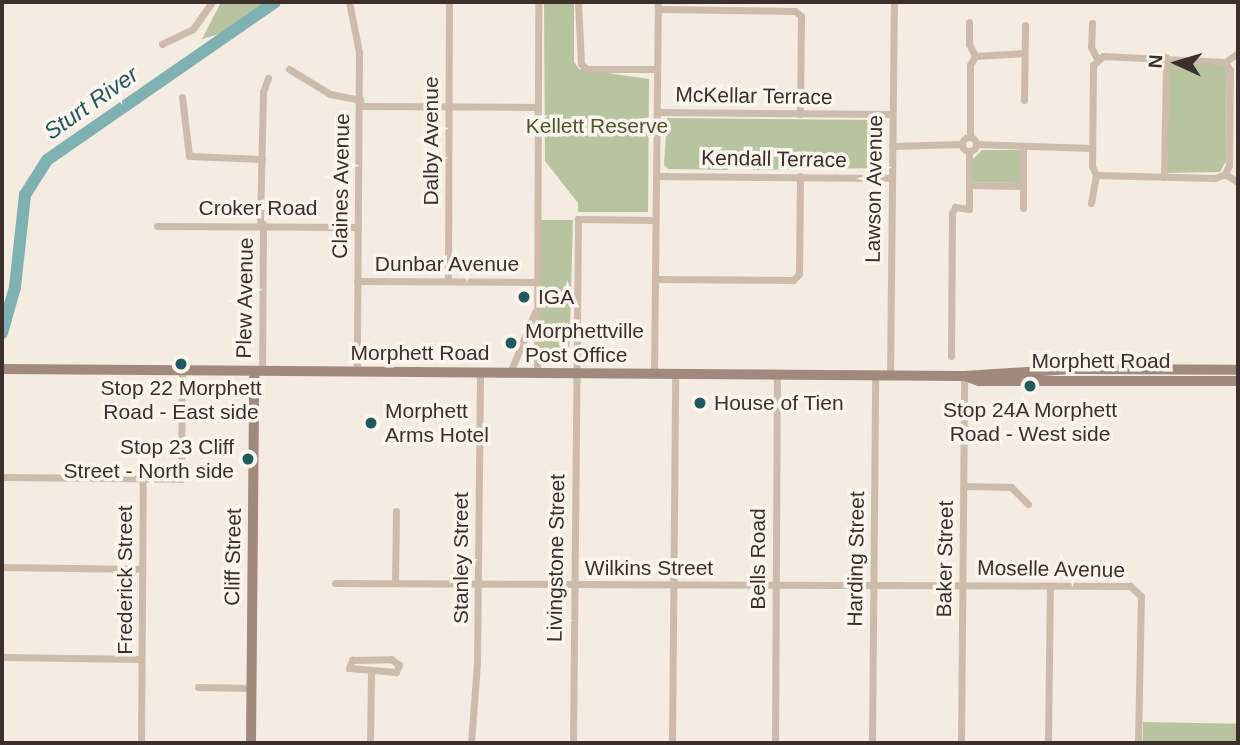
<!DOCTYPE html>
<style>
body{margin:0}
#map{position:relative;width:1240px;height:745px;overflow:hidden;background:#f4ebe1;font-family:Arial,sans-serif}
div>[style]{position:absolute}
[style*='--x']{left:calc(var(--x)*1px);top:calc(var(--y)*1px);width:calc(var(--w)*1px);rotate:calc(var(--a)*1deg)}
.green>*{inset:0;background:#b8c4a0;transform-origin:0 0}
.river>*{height:12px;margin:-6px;padding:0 6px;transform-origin:6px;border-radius:6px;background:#7fb0b2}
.street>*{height:7px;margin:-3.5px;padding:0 3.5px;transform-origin:3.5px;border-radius:3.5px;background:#cdbbac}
.street>.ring{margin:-3.5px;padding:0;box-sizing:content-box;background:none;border:7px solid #cdbbac;border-radius:50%}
.secondary>*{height:10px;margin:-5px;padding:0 5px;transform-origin:5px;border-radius:5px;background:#a18a7d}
.dots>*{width:19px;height:19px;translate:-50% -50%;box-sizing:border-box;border:4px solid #fbf5ee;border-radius:50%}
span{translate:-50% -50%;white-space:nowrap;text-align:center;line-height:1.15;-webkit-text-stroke:7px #fbf5ee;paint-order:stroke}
.street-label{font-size:21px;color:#3b302b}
.park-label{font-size:21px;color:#4a5a2e}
.poi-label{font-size:21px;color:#3b302b}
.left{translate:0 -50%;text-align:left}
.right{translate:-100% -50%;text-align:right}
.water-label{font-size:23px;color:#1f5a5e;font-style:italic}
.frame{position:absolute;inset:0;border:4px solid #3b302b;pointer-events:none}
.north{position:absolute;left:1142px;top:28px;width:70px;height:70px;-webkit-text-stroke:5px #fbf5ee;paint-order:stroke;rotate:274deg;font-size:19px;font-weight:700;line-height:28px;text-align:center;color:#3b302b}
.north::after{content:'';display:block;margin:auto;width:24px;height:32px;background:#3b302b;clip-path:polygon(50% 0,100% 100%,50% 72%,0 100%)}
</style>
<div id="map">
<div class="green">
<i style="clip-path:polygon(221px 2px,275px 2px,233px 30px,202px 39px)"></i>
<i style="clip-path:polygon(544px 2px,574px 2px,574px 62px,579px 69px,649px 79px,648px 212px,578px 212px,578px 203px,545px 161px)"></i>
<i style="clip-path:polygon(1167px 62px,1222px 63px,1227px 69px,1226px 161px,1220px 172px,1166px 173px)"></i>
<i style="clip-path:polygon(667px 118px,879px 120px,883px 125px,883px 168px,753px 170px,753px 160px,729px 160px,728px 170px,668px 169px,664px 165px)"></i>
<i style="clip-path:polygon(982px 150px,1020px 150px,1020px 183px,973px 182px,973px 159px)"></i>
<i style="clip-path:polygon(541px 220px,573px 220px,569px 363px,541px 359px)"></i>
<i style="left:1143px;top:722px;width:95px;height:21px;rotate:1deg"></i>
</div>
<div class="river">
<i style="--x:2;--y:333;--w:48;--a:-74.2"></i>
<i style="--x:15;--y:287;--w:93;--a:-83.8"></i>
<i style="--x:25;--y:195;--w:41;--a:-57.8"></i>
<i style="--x:47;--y:160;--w:277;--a:-34.7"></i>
</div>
<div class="street">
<i style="--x:349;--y:2;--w:51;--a:78.7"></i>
<i style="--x:359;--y:52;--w:320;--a:90.4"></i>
<i style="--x:578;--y:2;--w:62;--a:87.2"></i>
<i style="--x:581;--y:64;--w:8;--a:40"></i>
<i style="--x:587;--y:69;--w:70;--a:0"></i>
<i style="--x:658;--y:9;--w:137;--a:0.8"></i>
<i style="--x:795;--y:11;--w:8;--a:40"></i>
<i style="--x:801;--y:16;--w:98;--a:90.6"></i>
<i style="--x:969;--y:22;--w:22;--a:90"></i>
<i style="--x:969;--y:44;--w:13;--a:63"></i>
<i style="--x:975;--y:56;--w:10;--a:119"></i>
<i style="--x:970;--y:65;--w:72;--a:90"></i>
<i style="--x:1092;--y:23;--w:24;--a:92"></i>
<i style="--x:1091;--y:47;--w:13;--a:63"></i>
<i style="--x:162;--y:44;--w:34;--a:-26"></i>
<i style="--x:193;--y:29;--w:33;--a:-55"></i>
<i style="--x:975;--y:56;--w:49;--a:-3.5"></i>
<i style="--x:1103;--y:56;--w:122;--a:2.8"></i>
<i style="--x:1225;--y:62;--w:9;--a:58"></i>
<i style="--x:1230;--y:70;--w:95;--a:90.6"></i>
<i style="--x:1229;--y:165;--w:10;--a:114"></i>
<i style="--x:1225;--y:174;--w:11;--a:158"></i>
<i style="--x:1215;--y:178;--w:119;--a:-178.6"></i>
<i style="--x:1096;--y:175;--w:10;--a:-114"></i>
<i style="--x:1092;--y:166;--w:101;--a:-89.4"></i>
<i style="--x:1093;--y:65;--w:13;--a:-42"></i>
<i style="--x:1225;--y:62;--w:16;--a:-35"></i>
<i style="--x:289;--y:69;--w:48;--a:31.4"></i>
<i style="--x:330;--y:94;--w:31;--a:11"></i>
<i style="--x:182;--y:97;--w:59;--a:83.2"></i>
<i style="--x:189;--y:156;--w:73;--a:2.4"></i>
<i style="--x:1024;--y:100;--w:75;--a:-89.2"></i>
<i style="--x:360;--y:106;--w:178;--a:0.3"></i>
<i style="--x:657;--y:112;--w:235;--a:0.5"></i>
<i class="ring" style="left:962px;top:137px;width:7px;height:7px"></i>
<i style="--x:976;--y:144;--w:116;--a:2"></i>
<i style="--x:892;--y:146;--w:69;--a:-1.7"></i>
<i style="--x:1023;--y:147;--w:61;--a:90"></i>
<i style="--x:1225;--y:174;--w:15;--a:32"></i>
<i style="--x:656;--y:176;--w:235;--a:0.5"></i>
<i style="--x:1164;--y:177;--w:120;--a:-89"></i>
<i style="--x:969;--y:185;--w:54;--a:1.1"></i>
<i style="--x:1091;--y:203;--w:28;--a:-80"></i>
<i style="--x:260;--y:224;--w:132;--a:-88.7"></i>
<i style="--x:263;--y:92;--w:15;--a:-70"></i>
<i style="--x:157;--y:226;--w:201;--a:0.3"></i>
<i style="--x:655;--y:279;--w:138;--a:0.4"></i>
<i style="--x:793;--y:280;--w:8;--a:-45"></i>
<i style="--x:799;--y:274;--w:98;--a:-89.4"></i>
<i style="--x:357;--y:281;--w:180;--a:0.3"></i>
<i style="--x:448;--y:281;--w:279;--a:-89.8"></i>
<i style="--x:951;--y:356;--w:143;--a:-89.6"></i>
<i style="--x:952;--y:213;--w:7;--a:-63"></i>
<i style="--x:955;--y:207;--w:14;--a:8"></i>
<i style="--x:969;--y:209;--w:58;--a:-90"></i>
<i style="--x:262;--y:372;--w:148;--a:-89.6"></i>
<i style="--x:510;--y:373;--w:66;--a:-67.7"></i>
<i style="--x:537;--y:373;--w:371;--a:-89.8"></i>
<i style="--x:654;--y:374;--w:372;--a:-89.4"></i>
<i style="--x:890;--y:376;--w:374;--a:-89.4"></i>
<i style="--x:2;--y:477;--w:179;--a:0.6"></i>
<i style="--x:181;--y:479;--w:108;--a:-89.5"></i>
<i style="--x:964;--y:486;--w:47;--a:1.2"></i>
<i style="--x:1011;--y:487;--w:24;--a:45"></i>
<i style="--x:2;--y:567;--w:140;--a:0.8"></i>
<i style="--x:335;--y:583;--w:795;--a:0.22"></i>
<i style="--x:1130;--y:586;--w:15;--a:42"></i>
<i style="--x:1141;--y:596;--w:147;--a:91.2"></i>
<i style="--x:395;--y:583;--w:72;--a:-89.2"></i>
<i style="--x:2;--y:657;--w:139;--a:0.8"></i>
<i style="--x:391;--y:659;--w:10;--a:37"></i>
<i style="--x:399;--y:665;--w:8;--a:113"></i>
<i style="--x:396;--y:672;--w:47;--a:-175.1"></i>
<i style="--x:349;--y:668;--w:9;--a:-69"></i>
<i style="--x:352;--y:660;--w:39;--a:-1"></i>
<i style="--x:198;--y:687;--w:53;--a:1.1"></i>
<i style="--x:141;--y:743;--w:264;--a:-89.6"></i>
<i style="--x:370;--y:743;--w:70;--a:-89.2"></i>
<i style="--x:471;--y:743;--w:80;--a:-85.7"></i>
<i style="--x:477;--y:663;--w:290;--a:-89.4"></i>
<i style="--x:573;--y:743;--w:524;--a:-89.45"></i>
<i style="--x:578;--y:219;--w:77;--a:0.7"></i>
<i style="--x:672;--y:743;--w:369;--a:-89.5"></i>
<i style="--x:775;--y:743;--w:368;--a:-89.7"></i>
<i style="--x:872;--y:743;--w:367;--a:-89.5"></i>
<i style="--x:961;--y:743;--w:367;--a:-89.5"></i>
<i style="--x:1048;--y:743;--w:157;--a:-89.3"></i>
</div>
<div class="secondary">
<i style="--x:2;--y:369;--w:962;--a:0.42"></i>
<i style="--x:964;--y:376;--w:108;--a:-3.7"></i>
<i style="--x:1072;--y:369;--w:166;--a:0.3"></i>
<i style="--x:965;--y:376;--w:15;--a:20"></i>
<i style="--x:979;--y:381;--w:259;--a:0"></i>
<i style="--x:251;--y:743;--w:371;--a:-89.5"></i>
</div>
<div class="dots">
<i style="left:524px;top:297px;background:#1f5a5e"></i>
<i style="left:511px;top:343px;background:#1f5a5e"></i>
<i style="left:181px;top:364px;background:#1f5a5e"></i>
<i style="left:1030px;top:386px;background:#1f5a5e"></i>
<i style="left:700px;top:403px;background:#1f5a5e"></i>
<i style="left:371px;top:423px;background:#1f5a5e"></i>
<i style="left:248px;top:459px;background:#1f5a5e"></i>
</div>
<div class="street-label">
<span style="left:754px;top:96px;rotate:1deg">McKellar Terrace</span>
<span style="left:431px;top:141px;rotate:-90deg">Dalby Avenue</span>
<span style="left:774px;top:159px;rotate:1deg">Kendall Terrace</span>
<span style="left:341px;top:186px;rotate:-89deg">Claines Avenue</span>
<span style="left:874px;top:189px;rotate:-89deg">Lawson Avenue</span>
<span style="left:258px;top:208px">Croker Road</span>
<span style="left:447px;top:264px">Dunbar Avenue</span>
<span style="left:245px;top:298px;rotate:-89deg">Plew Avenue</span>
<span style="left:420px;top:353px">Morphett Road</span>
<span style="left:1101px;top:361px">Morphett Road</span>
<span style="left:233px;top:557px;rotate:-89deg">Cliff Street</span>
<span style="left:461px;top:558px;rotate:-90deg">Stanley Street</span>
<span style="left:556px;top:558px;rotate:-89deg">Livingstone Street</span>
<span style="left:758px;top:559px;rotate:-90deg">Bells Road</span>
<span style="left:856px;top:559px;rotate:-89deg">Harding Street</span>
<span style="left:945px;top:559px;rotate:-89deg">Baker Street</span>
<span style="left:649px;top:568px">Wilkins Street</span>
<span style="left:1051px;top:569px;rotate:1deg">Moselle Avenue</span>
<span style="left:125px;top:580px;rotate:-90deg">Frederick Street</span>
</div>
<div class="park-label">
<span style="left:597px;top:126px">Kellett Reserve</span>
</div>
<div class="poi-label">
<span class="left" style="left:538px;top:297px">IGA</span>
<span class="left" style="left:525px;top:343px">Morphettville<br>Post Office</span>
<span style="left:181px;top:400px">Stop 22 Morphett<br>Road - East side</span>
<span class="left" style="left:714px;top:403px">House of Tien</span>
<span style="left:1030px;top:422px">Stop 24A Morphett<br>Road - West side</span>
<span class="left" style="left:385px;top:423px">Morphett<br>Arms Hotel</span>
<span class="right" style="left:234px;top:459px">Stop 23 Cliff<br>Street - North side</span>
</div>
<div class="water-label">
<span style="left:91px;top:103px;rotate:-35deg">Sturt River</span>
</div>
<div class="frame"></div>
<div class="north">N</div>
</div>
